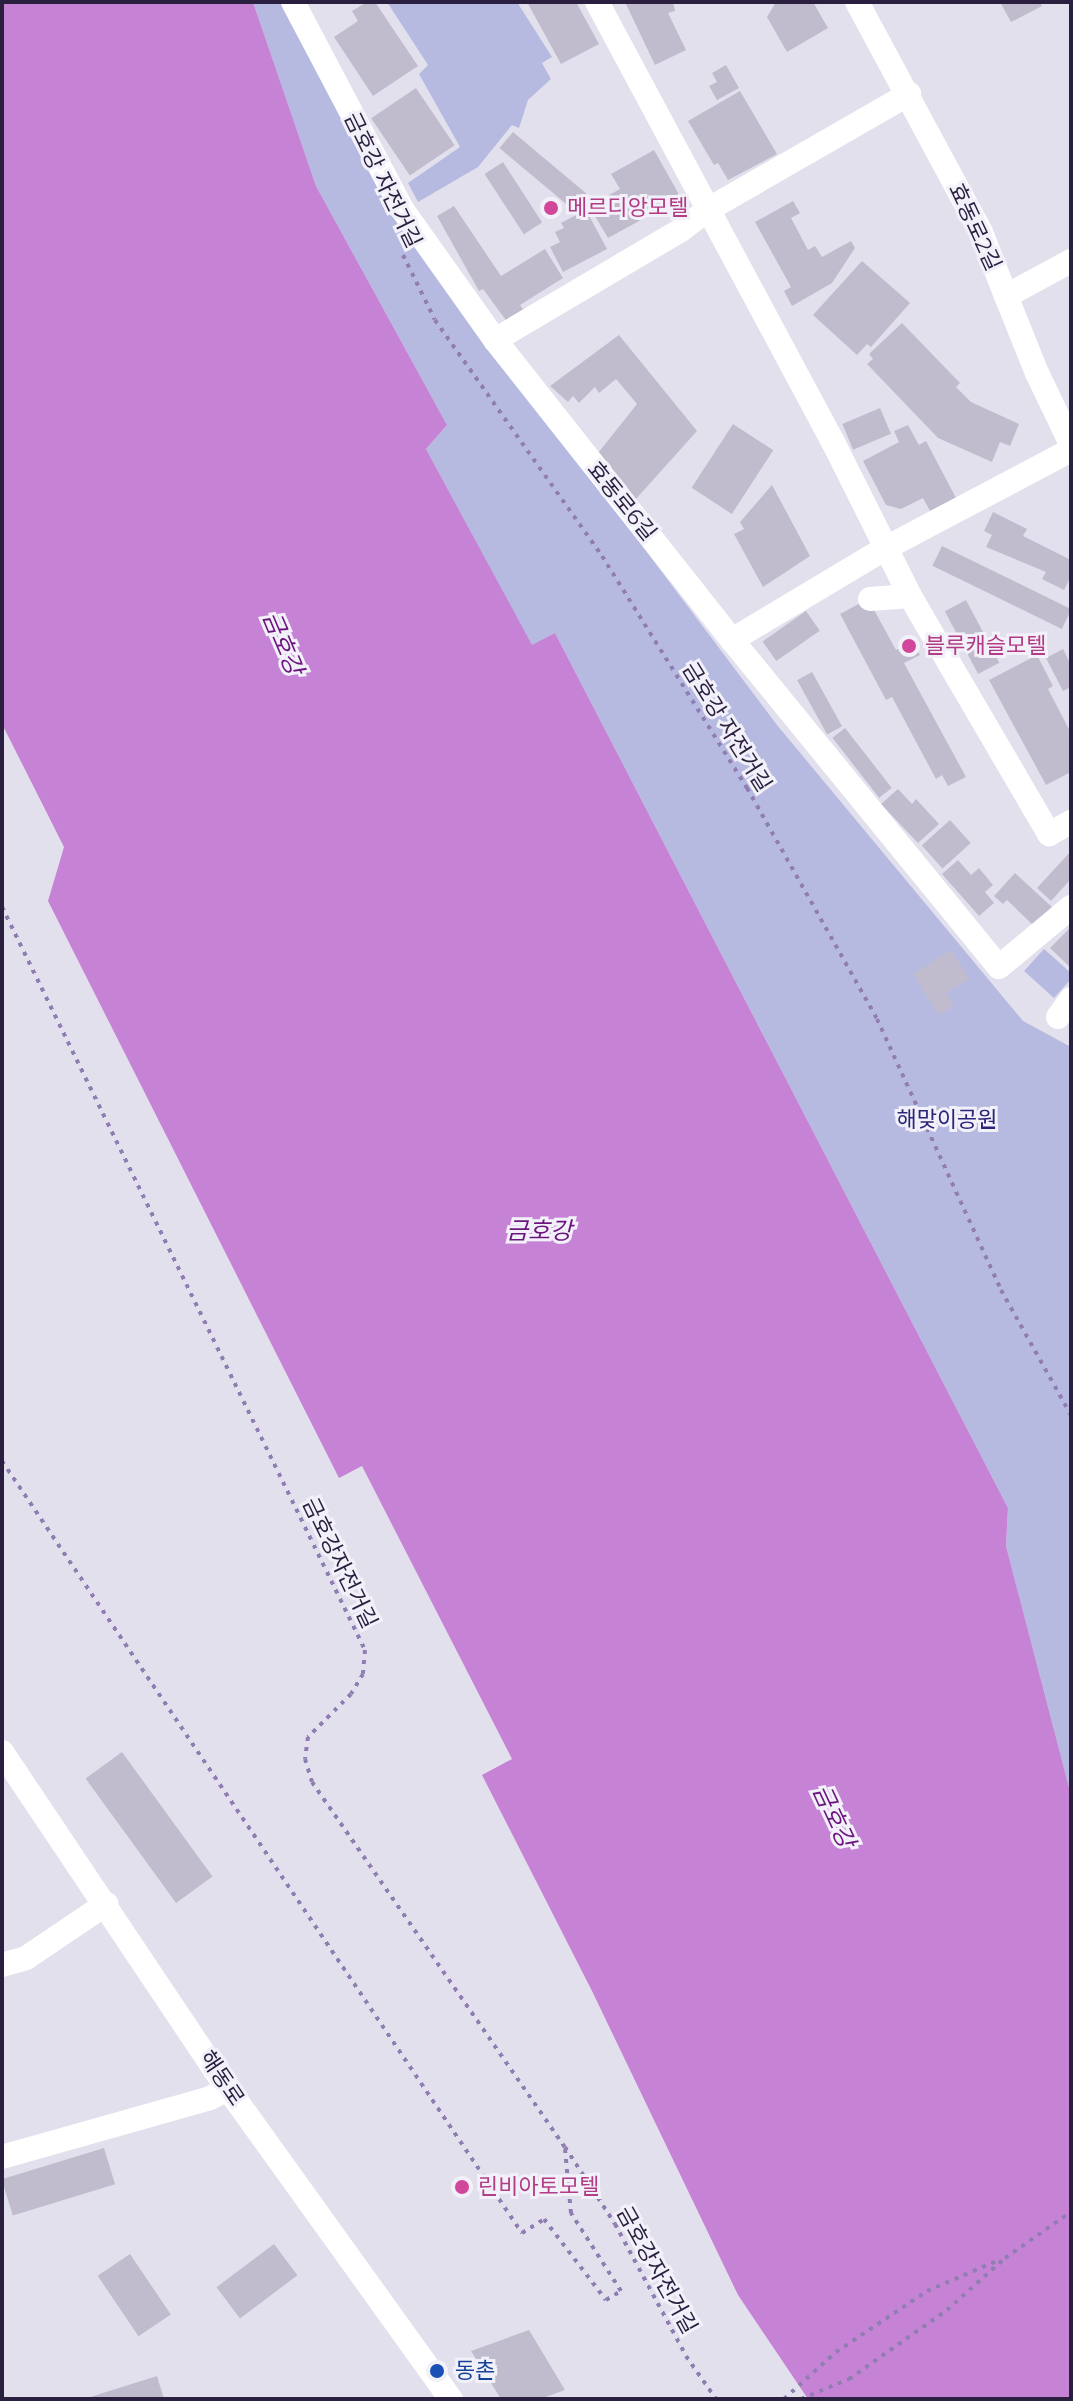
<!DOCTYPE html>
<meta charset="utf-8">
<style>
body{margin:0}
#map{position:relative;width:1073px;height:2401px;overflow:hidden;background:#e3e0ed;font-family:Montserrat,"Noto Sans KR",sans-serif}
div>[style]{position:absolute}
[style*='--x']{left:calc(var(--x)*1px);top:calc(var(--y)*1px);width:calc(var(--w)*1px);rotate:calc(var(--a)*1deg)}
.green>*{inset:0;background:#b7bae0}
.water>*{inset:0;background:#c683d6}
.building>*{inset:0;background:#c0bccd;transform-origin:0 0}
.path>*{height:4px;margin-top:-2px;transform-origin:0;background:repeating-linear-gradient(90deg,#907eb3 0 4px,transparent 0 10px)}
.minor>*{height:24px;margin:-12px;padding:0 12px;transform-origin:12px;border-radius:12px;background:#fff}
.dots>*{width:22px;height:22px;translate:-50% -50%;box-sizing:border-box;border:4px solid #f2f1f9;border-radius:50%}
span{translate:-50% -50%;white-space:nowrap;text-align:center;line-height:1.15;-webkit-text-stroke:6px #f2f1f9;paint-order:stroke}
.street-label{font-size:22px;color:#2b1f3f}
.hotel-label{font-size:22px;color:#b23c85}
.left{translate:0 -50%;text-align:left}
.park-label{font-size:22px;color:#292679}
.transit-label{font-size:22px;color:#164399}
.water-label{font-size:24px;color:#6c157f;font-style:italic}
.frame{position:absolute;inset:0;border:4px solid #2b1f3f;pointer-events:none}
</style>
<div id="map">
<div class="green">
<i style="clip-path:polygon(253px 2px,283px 2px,552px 426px,777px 725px,1023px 1021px,1071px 1047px,1071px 1795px,1006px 1546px,1008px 1508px,555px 633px,532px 646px,426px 449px,447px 425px,316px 186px)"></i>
<i style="clip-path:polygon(387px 2px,517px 2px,552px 57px,542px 63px,551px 79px,528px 100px,519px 128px,512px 125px,478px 167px,418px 202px,408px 183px,460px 147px,419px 74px,428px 65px)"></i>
<i style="clip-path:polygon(1044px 949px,1071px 973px,1071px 979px,1054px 998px,1024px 971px)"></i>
</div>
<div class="water">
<i style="clip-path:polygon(2px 2px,253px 2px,316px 186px,447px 425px,426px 449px,532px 645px,555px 633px,1008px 1508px,1006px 1546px,1071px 1795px,1071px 2399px,808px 2399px,738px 2295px,592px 1991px,482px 1775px,512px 1759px,362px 1466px,339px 1478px,48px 901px,64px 847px,2px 724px)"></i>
</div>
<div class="building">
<i style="clip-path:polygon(367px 2px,375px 2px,418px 66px,373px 96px,334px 37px,358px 21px,352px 11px)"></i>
<i style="clip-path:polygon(527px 2px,576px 2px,599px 44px,561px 64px)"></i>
<i style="clip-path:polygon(625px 2px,673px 2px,675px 11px,668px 13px,686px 50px,655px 65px)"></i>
<i style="clip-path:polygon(776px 2px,813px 2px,828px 28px,787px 52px,767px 17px)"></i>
<i style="clip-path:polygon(1000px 2px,1040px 2px,1042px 6px,1011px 22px)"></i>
<i style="clip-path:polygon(726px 65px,739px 88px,717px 100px,709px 86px,717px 82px,712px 73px)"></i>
<i style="left:416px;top:88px;width:69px;height:54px;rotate:56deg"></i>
<i style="clip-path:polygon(740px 91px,777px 154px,728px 180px,718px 163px,714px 165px,688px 121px)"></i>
<i style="left:513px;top:132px;width:98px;height:21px;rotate:40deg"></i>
<i style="clip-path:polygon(654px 150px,681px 198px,608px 238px,589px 206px,620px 189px,611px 174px)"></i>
<i style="left:503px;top:162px;width:72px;height:22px;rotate:57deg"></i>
<i style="clip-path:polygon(793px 201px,800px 213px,791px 218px,808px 250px,815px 246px,822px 257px,851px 241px,855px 248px,832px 283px,792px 306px,784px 291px,791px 287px,755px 222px)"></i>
<i style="clip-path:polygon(454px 206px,501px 276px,545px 249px,563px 278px,520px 305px,525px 312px,508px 323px,483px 289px,479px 291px,437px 216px)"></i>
<i style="clip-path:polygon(586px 210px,607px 249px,563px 272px,550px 247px,560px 242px,555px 232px,564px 228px,561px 223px)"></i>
<i style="clip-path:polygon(862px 261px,910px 303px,871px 347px,867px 344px,857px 355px,813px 315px)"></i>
<i style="clip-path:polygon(902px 323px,960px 383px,956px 387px,971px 402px,1019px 424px,1010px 446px,1000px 442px,992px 462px,938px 438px,867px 364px,873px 359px,869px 354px)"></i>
<i style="clip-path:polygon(619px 335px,697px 431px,635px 500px,598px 453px,637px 404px,616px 379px,599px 393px,595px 387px,579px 403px,573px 396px,568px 402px,550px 386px)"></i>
<i style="left:880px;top:408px;width:28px;height:41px;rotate:67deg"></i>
<i style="left:733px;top:424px;width:48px;height:76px;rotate:33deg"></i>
<i style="clip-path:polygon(908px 425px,919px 445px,926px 441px,956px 498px,930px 511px,923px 498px,901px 509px,886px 505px,863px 461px,899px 442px,894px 431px)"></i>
<i style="clip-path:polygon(772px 485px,810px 556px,763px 587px,734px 534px,744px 529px,740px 522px)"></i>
<i style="clip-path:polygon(993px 512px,1027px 529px,1023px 536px,1071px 560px,1071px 576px,1064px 590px,1042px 579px,1046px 572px,986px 547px,992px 535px,984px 531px)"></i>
<i style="left:942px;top:546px;width:144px;height:22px;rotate:26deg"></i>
<i style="clip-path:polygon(868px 599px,896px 650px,912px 642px,920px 655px,904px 663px,966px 777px,948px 786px,942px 775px,936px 779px,892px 697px,886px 700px,840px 614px)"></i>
<i style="left:966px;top:600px;width:71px;height:24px;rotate:62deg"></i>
<i style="left:806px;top:611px;width:24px;height:53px;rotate:55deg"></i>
<i style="clip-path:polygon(1063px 649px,1071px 665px,1071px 687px,1063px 691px,1046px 658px)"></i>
<i style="clip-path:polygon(1037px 655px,1053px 686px,1048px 689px,1071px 733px,1071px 772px,1046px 785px,989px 680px)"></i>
<i style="left:812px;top:672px;width:62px;height:17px;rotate:61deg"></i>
<i style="left:845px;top:728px;width:76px;height:16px;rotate:52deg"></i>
<i style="clip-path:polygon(898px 789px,912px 804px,916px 799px,939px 824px,918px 843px,881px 804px)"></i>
<i style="left:950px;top:820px;width:31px;height:38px;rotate:48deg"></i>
<i style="clip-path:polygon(1071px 851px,1071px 879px,1051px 901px,1037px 888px)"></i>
<i style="clip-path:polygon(958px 860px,971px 875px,979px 868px,993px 885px,985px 892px,994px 903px,979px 916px,942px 874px)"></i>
<i style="clip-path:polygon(1015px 873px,1052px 907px,1034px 926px,1007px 900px,1003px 904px,994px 896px)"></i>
<i style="clip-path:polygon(1071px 927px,1071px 968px,1050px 948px)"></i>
<i style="clip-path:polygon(951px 950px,969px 979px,946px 993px,954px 1006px,939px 1015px,913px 974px)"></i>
<i style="left:122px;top:1752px;width:154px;height:45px;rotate:54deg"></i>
<i style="left:104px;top:2148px;width:38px;height:107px;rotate:73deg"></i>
<i style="left:274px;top:2244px;width:39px;height:72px;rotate:53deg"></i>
<i style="left:130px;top:2254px;width:73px;height:39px;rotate:56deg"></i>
<i style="clip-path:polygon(529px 2330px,565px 2390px,540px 2399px,501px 2399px,471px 2351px)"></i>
<i style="clip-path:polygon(157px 2376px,164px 2399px,87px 2399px,87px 2398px)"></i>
</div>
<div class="path">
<i style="--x:403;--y:255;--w:72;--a:63.8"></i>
<i style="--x:435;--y:320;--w:289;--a:54.7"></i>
<i style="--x:602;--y:556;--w:274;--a:58"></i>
<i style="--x:747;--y:788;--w:265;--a:60.6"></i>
<i style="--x:877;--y:1019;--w:298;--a:65.4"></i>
<i style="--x:1001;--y:1290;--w:143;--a:60.8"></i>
<i style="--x:2;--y:907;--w:827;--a:63.96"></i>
<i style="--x:365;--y:1650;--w:24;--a:95"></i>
<i style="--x:363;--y:1674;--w:23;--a:121"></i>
<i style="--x:351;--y:1694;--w:61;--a:135"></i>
<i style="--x:308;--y:1737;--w:22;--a:98"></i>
<i style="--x:305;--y:1759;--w:24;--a:73"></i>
<i style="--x:312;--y:1782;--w:444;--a:55.3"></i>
<i style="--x:565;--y:2147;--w:92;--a:57"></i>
<i style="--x:615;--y:2224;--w:150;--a:61.7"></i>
<i style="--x:686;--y:2356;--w:52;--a:55.1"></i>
<i style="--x:2;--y:1461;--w:931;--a:56.04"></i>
<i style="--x:522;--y:2233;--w:26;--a:-32"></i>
<i style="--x:544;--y:2219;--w:102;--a:52.6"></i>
<i style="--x:606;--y:2300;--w:17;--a:-31"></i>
<i style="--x:621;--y:2291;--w:93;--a:-122.7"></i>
<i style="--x:571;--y:2213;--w:64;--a:-95.4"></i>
<i style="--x:784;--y:2399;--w:70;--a:-42.1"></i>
<i style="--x:836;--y:2352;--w:110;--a:-33.8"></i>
<i style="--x:927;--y:2291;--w:78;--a:-23.3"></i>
<i style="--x:801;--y:2399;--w:52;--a:-22.6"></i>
<i style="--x:849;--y:2379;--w:120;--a:-35.1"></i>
<i style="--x:947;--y:2310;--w:78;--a:-41.9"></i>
<i style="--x:1005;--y:2258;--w:80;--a:-34.9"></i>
</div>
<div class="minor">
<i style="--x:293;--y:2;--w:234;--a:62.2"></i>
<i style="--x:402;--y:209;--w:161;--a:54.6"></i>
<i style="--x:495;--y:340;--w:382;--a:51.7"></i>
<i style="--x:732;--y:640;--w:422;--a:50.8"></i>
<i style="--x:999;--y:967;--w:94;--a:-39.8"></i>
<i style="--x:597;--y:2;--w:499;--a:61.8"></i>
<i style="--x:833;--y:442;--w:172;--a:63.4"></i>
<i style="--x:910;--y:596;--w:276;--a:59.7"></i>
<i style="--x:1049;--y:834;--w:25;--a:-29"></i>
<i style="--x:857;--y:2;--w:261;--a:61.7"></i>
<i style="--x:981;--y:232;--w:69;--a:68.7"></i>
<i style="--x:1006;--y:296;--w:74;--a:-28.3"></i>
<i style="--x:1006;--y:296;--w:83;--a:68.1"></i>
<i style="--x:1037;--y:373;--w:79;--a:64.4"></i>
<i style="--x:495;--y:340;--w:216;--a:-30.6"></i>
<i style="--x:681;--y:230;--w:35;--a:-37"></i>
<i style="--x:709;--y:209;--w:231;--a:-29.9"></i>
<i style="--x:870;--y:599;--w:40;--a:-4.3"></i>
<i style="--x:732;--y:640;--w:177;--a:-30.9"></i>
<i style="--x:884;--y:549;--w:212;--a:-27.9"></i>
<i style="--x:1058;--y:1017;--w:22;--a:-54"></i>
<i style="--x:2;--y:1752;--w:406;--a:56.2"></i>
<i style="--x:228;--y:2089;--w:382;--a:54.3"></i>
<i style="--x:2;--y:1965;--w:25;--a:-16"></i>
<i style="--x:26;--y:1958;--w:97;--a:-34"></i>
<i style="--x:2;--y:2157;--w:216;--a:-15.8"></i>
<i style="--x:210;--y:2098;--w:20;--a:-27"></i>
</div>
<div class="dots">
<i style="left:551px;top:208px;background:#d1479c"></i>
<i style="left:909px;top:646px;background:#d1479c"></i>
<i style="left:462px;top:2187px;background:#d1479c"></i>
<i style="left:437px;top:2371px;background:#1a4fb4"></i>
</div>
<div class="street-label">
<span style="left:383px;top:180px;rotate:64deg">금호강 자전거길</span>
<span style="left:975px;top:227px;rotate:65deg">효동로2길</span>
<span style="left:622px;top:501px;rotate:51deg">효동로6길</span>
<span style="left:727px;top:727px;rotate:58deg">금호강 자전거길</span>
<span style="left:340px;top:1563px;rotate:64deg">금호강자전거길</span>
<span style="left:222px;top:2078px;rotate:56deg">해동로</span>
<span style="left:657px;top:2270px;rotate:61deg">금호강자전거길</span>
</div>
<div class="hotel-label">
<span class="left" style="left:567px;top:208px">메르디앙모텔</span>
<span class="left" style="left:925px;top:646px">블루캐슬모텔</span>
<span class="left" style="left:478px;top:2187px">린비아토모텔</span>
</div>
<div class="park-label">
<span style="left:947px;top:1120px">해맞이공원</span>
</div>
<div class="transit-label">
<span class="left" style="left:455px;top:2371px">동촌</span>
</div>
<div class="water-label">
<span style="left:283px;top:643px;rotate:67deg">금호강</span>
<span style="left:539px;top:1231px">금호강</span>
<span style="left:834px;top:1816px;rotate:65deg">금호강</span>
</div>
<div class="frame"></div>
</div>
